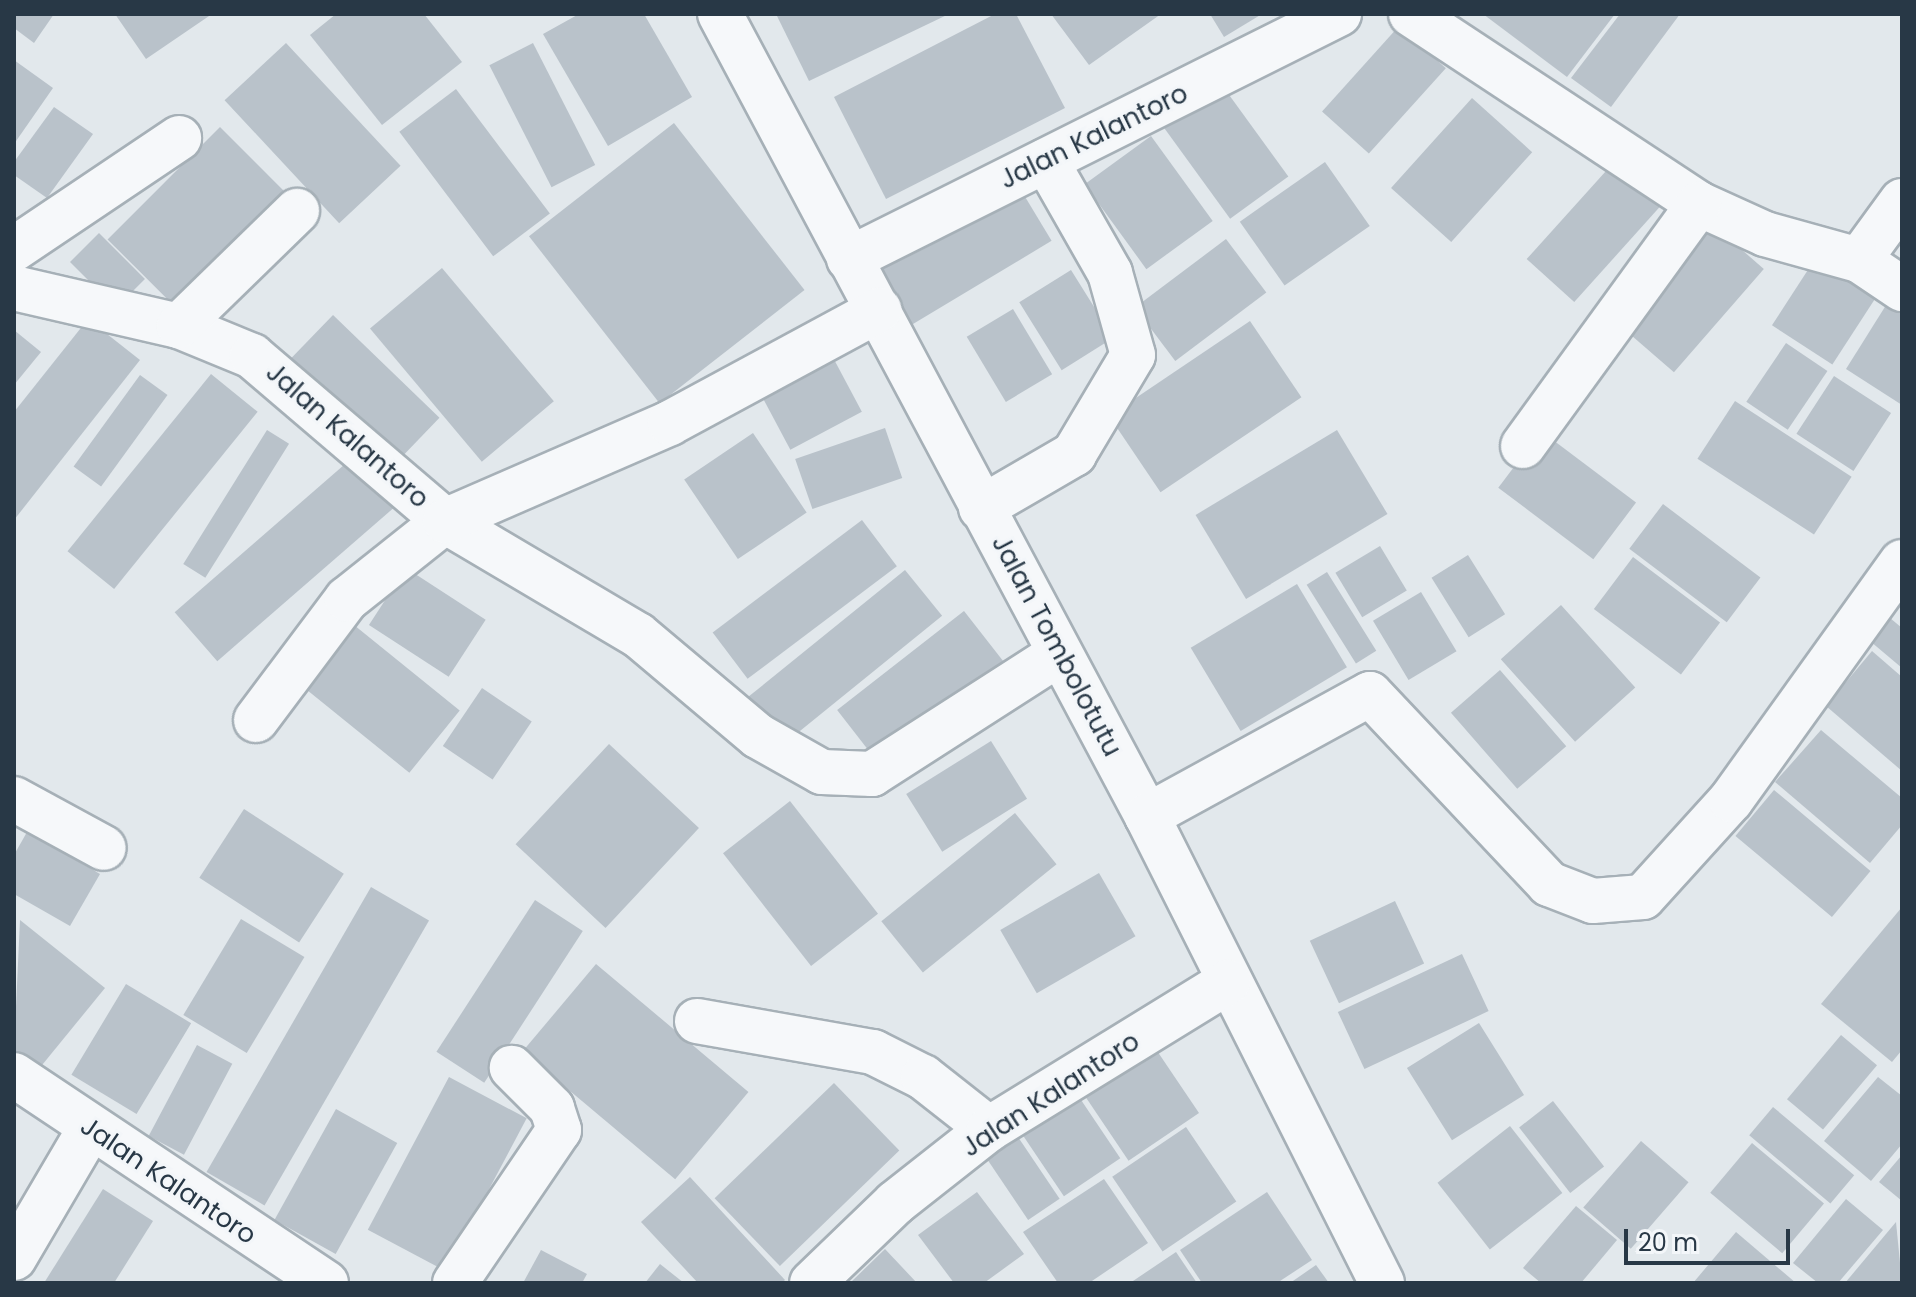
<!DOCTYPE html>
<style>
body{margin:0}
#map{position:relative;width:1916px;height:1297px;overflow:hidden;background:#e2e8ec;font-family:Poppins,sans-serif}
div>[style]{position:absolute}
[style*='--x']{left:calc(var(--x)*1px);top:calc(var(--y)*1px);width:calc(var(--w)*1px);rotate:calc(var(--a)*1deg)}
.building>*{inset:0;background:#b9c2ca;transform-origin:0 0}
.roads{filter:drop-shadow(2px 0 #a6b0b7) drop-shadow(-2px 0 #a6b0b7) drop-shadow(0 2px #a6b0b7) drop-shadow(0 -2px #a6b0b7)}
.minor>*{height:44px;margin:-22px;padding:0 22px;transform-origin:22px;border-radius:22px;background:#f6f8fa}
span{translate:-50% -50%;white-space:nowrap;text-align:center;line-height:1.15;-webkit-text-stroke:6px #f3f6f9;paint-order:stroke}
.street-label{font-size:26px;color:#283846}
.frame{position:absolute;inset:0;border:16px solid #283846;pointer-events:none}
.scale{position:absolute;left:1624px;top:1229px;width:166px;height:36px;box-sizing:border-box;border:4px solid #283846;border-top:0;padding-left:10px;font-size:24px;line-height:28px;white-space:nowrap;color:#283846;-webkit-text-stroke:6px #f3f6f9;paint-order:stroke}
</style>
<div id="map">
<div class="building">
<i style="clip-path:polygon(14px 14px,54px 14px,34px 43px,14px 28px)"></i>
<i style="clip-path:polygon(115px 14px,212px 14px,146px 59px)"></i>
<i style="clip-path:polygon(336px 14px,424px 14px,462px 62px,382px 125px,310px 35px)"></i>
<i style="clip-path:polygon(579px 14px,644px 14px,692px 97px,608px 146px,543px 34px)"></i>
<i style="clip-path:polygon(776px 14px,949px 14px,809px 81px)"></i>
<i style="clip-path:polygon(995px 14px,1016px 14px,1065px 108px,886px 199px,834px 97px)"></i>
<i style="clip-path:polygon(1051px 14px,1161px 14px,1089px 65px)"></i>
<i style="clip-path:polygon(1210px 14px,1262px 14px,1224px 37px)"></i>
<i style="clip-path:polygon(1483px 14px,1615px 14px,1567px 77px)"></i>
<i style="clip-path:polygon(1620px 14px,1680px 14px,1611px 107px,1571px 78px)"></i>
<i style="left:1399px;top:26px;width:63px;height:115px;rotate:42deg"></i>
<i style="left:286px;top:43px;width:168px;height:84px;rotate:47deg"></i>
<i style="left:533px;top:43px;width:137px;height:49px;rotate:63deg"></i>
<i style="clip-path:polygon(14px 60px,53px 88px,14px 144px)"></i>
<i style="left:1219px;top:81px;width:118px;height:72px;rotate:54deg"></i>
<i style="left:456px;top:89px;width:156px;height:71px;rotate:53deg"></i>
<i style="left:1472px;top:98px;width:81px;height:121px;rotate:42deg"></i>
<i style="clip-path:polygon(54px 107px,93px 134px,47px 198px,14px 175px,14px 162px)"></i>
<i style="left:674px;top:123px;width:212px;height:184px;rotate:52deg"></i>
<i style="left:220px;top:127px;width:95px;height:159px;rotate:45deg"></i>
<i style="left:1151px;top:136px;width:105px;height:82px;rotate:54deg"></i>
<i style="left:1615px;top:161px;width:64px;height:132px;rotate:42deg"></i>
<i style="left:1325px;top:162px;width:78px;height:104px;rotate:55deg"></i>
<i style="left:1015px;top:180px;width:71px;height:167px;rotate:59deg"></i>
<i style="left:1711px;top:223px;width:70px;height:137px;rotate:41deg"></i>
<i style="left:99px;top:233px;width:65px;height:41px;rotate:45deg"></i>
<i style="left:1226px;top:239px;width:67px;height:114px;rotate:53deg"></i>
<i style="left:1815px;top:259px;width:72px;height:79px;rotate:33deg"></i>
<i style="left:442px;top:268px;width:174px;height:94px;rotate:50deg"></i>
<i style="left:1071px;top:270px;width:80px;height:61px;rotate:58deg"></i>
<i style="clip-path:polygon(1888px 302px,1902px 311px,1902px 405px,1846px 369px)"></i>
<i style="left:1013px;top:309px;width:76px;height:54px;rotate:59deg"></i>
<i style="left:333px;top:315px;width:148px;height:63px;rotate:44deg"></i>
<i style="clip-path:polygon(88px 319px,140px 360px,14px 520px,14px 412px)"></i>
<i style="left:1250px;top:321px;width:92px;height:170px;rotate:56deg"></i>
<i style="clip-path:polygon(14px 330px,41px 352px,14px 385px)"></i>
<i style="left:1786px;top:343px;width:50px;height:71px;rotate:34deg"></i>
<i style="left:829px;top:350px;width:70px;height:81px;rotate:62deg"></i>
<i style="left:211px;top:374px;width:60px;height:228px;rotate:39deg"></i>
<i style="left:140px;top:375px;width:34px;height:113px;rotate:36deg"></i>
<i style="left:1834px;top:376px;width:68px;height:69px;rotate:33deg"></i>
<i style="left:1735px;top:401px;width:139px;height:69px;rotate:33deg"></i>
<i style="left:885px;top:428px;width:53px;height:95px;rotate:71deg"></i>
<i style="left:267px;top:430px;width:26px;height:158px;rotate:32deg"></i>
<i style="left:1337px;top:430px;width:98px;height:165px;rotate:59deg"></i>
<i style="left:1541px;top:431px;width:119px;height:71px;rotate:37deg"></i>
<i style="left:753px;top:433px;width:96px;height:83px;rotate:56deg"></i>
<i style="left:352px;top:458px;width:65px;height:235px;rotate:49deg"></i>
<i style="left:1663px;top:504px;width:122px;height:56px;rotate:37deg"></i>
<i style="left:862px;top:520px;width:58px;height:187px;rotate:53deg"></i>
<i style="left:1380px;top:546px;width:52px;height:52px;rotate:59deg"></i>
<i style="left:1468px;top:555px;width:70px;height:43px;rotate:58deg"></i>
<i style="left:1633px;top:557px;width:109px;height:65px;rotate:37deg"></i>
<i style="left:406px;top:568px;width:95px;height:68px;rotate:33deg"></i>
<i style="left:905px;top:570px;width:59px;height:202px;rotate:51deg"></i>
<i style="left:1327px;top:572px;width:93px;height:24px;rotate:58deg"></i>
<i style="left:1297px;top:584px;width:97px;height:124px;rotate:59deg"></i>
<i style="left:1421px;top:592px;width:69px;height:56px;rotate:59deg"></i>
<i style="left:1561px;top:605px;width:111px;height:81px;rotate:48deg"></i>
<i style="left:964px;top:611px;width:66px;height:161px;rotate:52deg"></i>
<i style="clip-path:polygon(1884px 613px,1902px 628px,1902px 668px,1864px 636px)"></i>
<i style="left:354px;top:625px;width:136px;height:80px;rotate:39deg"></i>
<i style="clip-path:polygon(1872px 651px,1902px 677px,1902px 771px,1826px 706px)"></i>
<i style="left:1500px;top:670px;width:101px;height:65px;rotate:49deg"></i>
<i style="left:482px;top:688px;width:60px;height:70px;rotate:34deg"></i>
<i style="clip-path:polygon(1821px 730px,1902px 798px,1902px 825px,1870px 863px,1775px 782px)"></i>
<i style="left:991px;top:741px;width:68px;height:100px;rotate:58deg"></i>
<i style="left:609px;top:744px;width:123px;height:137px;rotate:43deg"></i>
<i style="left:1774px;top:790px;width:126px;height:60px;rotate:40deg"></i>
<i style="left:790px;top:801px;width:143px;height:85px;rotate:52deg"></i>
<i style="left:244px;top:809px;width:119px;height:82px;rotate:33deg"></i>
<i style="left:1015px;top:813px;width:66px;height:172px;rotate:51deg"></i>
<i style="clip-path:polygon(27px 832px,100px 874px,70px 926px,14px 894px,14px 855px)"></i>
<i style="left:1099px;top:873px;width:73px;height:114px;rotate:60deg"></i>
<i style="left:371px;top:887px;width:67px;height:329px;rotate:30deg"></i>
<i style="left:535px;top:900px;width:57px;height:181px;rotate:33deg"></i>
<i style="left:1395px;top:901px;width:69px;height:94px;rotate:65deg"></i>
<i style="clip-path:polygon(1902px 907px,1902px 1050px,1892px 1062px,1821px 1004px)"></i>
<i style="left:241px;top:919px;width:74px;height:112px;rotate:31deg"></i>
<i style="clip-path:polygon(20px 920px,105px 988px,38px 1070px,14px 1050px)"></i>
<i style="left:1462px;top:954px;width:63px;height:137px;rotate:65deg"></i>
<i style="left:596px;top:964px;width:199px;height:114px;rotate:40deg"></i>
<i style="left:126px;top:984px;width:76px;height:106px;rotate:31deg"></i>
<i style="left:1479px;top:1023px;width:85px;height:85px;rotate:58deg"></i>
<i style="left:1841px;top:1035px;width:47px;height:84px;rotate:40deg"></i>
<i style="left:1147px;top:1036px;width:93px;height:85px;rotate:56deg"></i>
<i style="left:197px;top:1045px;width:40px;height:103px;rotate:28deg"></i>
<i style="left:449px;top:1077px;width:88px;height:173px;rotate:28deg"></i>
<i style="clip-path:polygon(1878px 1077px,1902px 1096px,1902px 1144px,1871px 1181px,1824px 1141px)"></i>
<i style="left:834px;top:1083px;width:94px;height:166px;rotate:46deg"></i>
<i style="left:1075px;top:1091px;width:81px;height:68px;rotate:56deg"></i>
<i style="left:1553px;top:1101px;width:83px;height:43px;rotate:52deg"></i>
<i style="left:1773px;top:1107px;width:106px;height:37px;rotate:40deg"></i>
<i style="left:336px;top:1109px;width:70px;height:127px;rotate:29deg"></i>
<i style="left:1510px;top:1126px;width:85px;height:92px;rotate:52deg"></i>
<i style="left:1186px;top:1127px;width:90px;height:89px;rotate:56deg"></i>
<i style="left:1016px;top:1134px;width:78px;height:38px;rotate:56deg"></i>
<i style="left:1641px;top:1141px;width:63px;height:88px;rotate:41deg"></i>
<i style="left:1752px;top:1143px;width:94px;height:65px;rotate:40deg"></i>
<i style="clip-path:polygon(1902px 1155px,1902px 1201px,1879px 1182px)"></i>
<i style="clip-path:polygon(690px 1177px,785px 1280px,782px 1283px,698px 1283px,641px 1222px)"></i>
<i style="clip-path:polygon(1104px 1179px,1148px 1243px,1089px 1283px,1058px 1283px,1023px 1232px)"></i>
<i style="clip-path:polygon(103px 1189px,153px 1221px,114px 1283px,44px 1283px)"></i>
<i style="clip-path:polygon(977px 1192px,1024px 1254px,984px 1283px,954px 1283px,918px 1235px)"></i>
<i style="clip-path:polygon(1267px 1192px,1312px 1260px,1277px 1283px,1202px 1283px,1180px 1250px)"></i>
<i style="clip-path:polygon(1846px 1199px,1883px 1230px,1838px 1283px,1818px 1283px,1793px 1263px)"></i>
<i style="clip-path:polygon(1576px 1206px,1617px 1240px,1581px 1283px,1541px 1283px,1523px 1268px)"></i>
<i style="clip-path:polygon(1896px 1222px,1902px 1283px,1845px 1283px)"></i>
<i style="clip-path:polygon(1736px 1232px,1796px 1283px,1693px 1283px)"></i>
<i style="clip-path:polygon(885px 1249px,917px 1283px,850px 1283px)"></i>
<i style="clip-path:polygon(541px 1250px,587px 1274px,582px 1283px,523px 1283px)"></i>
<i style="clip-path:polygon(1176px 1252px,1197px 1283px,1130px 1283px)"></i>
<i style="clip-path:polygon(660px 1264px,684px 1283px,645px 1283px)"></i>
<i style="clip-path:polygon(1316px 1265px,1329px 1283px,1290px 1283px)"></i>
</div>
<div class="roads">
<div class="minor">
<i style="--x:720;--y:14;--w:909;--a:61.97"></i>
<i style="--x:1147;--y:816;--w:523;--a:63.29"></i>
<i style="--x:1411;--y:14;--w:345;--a:33.4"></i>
<i style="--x:1699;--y:204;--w:72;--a:24.4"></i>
<i style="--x:1765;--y:234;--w:98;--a:15.5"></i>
<i style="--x:1859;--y:260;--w:52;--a:34"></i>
<i style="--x:14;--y:249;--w:199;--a:-33.9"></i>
<i style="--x:849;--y:259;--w:548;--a:-26.57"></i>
<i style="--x:1859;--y:260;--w:73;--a:-53.9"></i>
<i style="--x:14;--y:288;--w:169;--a:13"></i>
<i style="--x:179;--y:326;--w:79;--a:22.3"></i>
<i style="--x:252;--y:356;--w:254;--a:40.5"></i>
<i style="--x:445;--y:521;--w:224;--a:30.6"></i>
<i style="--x:638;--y:635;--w:157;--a:40.1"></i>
<i style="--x:758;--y:736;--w:73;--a:29.4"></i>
<i style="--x:822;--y:772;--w:50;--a:2.3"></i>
<i style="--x:872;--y:774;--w:222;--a:-32.7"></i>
<i style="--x:179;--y:326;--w:165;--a:-44.3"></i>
<i style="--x:1523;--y:446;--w:299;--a:-54"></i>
<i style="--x:981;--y:508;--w:108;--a:-30.1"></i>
<i style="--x:1074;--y:454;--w:115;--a:-59.2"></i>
<i style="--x:1133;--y:355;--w:85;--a:-105.7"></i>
<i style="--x:1110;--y:273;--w:129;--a:-119.7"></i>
<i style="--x:256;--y:720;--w:151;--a:-53.1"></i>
<i style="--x:347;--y:599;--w:125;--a:-38.5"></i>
<i style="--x:445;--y:521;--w:245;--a:-23.5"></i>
<i style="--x:670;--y:423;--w:238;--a:-28.4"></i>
<i style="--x:14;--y:799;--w:102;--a:28.6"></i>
<i style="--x:1147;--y:816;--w:254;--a:-28.7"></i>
<i style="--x:1370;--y:694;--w:261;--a:46.7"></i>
<i style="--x:1549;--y:884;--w:47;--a:21.1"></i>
<i style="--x:1593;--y:901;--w:50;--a:-4.6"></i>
<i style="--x:1643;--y:897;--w:131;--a:-47.8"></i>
<i style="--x:1731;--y:800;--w:293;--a:-54.3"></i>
<i style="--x:697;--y:1021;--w:179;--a:10"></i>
<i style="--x:873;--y:1052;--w:56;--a:26.6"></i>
<i style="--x:923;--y:1077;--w:84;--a:38.2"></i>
<i style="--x:14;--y:1075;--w:375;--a:33.7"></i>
<i style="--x:14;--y:1258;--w:148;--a:-59.6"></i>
<i style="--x:455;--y:1283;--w:185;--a:-55.8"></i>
<i style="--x:559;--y:1130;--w:23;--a:-108"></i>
<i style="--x:552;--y:1108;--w:57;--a:-135"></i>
<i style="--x:812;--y:1283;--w:115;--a:-43.9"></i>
<i style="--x:895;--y:1203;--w:120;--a:-38.2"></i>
<i style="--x:989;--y:1129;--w:281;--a:-31.6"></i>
</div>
</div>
<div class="street-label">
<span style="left:1094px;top:137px;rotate:-26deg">Jalan Kalantoro</span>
<span style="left:347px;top:436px;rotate:41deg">Jalan Kalantoro</span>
<span style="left:1056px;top:646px;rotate:62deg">Jalan Tombolotutu</span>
<span style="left:1051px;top:1095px;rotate:-33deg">Jalan Kalantoro</span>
<span style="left:168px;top:1181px;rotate:34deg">Jalan Kalantoro</span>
</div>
<div class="frame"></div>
<div class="scale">20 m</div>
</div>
